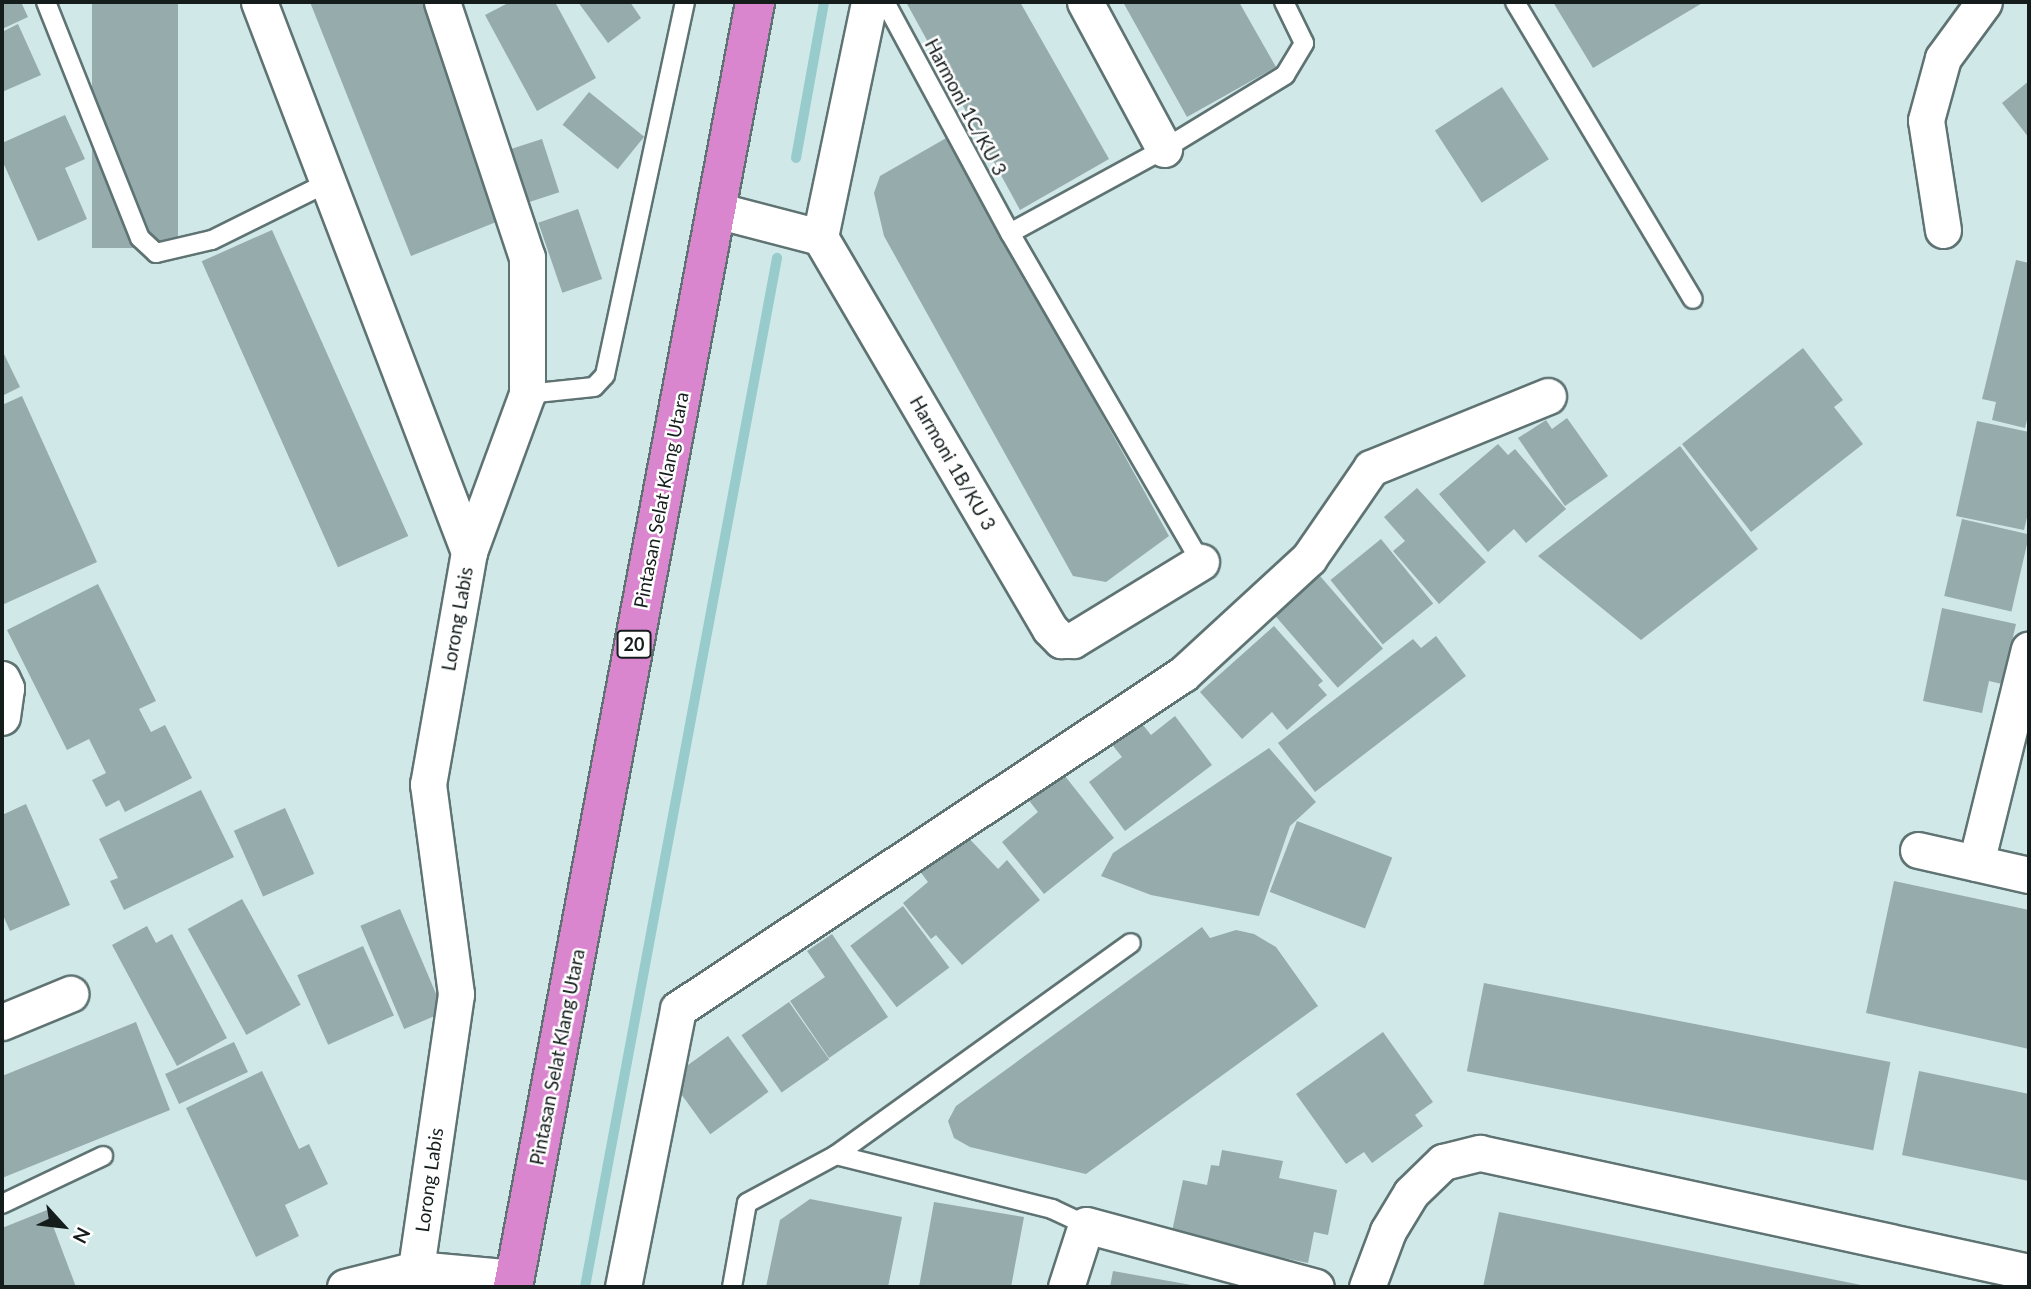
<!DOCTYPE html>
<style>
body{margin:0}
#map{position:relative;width:2031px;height:1289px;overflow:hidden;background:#d1e8e8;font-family:Lato,sans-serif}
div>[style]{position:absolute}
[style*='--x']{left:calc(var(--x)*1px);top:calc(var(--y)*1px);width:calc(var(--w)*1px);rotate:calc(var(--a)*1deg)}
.stream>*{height:10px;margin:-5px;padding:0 5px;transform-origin:5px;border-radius:5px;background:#98cccc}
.building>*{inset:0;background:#96abab;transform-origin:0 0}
.roads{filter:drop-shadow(2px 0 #5f7373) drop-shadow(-2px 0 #5f7373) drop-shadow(0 2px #5f7373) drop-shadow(0 -2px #5f7373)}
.lane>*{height:18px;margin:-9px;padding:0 9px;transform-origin:9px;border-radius:9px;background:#fff}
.street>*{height:35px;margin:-17.5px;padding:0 17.5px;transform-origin:17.5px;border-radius:17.5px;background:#fff}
.highway>*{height:38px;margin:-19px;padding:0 19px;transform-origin:19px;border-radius:19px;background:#d986cf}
span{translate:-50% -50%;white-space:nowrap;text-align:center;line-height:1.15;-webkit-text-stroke:5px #fff;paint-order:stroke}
.shield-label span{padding:2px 5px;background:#fff;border:2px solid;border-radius:5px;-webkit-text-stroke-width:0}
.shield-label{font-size:18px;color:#141c1c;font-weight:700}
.street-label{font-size:19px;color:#141c1c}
.frame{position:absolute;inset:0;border:4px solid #141c1c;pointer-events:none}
.north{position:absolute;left:28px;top:1191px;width:70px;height:70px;-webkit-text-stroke:5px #fff;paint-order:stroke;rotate:117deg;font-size:19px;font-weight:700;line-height:28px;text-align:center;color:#141c1c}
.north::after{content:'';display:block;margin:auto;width:24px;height:32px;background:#141c1c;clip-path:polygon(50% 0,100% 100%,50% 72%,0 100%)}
</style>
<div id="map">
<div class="stream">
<i style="--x:796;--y:158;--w:158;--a:-79.8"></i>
<i style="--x:585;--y:1287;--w:1047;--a:-79.43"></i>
</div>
<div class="building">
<i style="clip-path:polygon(2px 2px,21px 2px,28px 17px,2px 29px)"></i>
<i style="left:92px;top:2px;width:86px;height:246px"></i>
<i style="clip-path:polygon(310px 2px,426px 2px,511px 216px,411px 256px)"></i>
<i style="clip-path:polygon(510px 2px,555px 2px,596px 78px,537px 111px,485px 15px)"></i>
<i style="clip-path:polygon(578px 2px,630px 2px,641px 18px,608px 43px)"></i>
<i style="clip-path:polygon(906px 2px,1020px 2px,1109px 159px,1020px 210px)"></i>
<i style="clip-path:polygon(1123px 2px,1239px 2px,1276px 67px,1187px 117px)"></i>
<i style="clip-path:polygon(1553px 2px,1704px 2px,1593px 68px)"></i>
<i style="clip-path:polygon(18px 24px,41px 75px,2px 92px,2px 32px)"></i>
<i style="clip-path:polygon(2029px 81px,2029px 138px,2002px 103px)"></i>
<i style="left:1502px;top:87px;width:86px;height:80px;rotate:57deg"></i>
<i style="left:589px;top:92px;width:71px;height:42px;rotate:39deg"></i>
<i style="clip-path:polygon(65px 115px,85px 159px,65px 168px,87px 219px,38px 241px,2px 160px,2px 143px)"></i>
<i style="clip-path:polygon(948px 137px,1169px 536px,1106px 582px,1073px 576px,884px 236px,874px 193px,880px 176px)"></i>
<i style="left:542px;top:139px;width:56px;height:37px;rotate:72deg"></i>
<i style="left:578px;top:209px;width:74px;height:42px;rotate:71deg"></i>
<i style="left:272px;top:230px;width:335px;height:77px;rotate:66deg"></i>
<i style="clip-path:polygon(2016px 260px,2029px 263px,2029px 412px,2025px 428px,1992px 420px,1996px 402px,1982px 399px)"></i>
<i style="clip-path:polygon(1803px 348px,1843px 400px,1834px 407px,1863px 444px,1751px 532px,1682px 444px)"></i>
<i style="clip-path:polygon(2px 350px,20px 387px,2px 396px)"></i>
<i style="clip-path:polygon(22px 396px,97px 562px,2px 605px,2px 405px)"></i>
<i style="clip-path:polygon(1567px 418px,1608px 476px,1565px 506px,1518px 438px,1546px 420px,1552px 429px)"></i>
<i style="clip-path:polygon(1977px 421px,2029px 432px,2029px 509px,2024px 530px,1956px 516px)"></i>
<i style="clip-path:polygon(1498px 444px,1508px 455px,1515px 449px,1566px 509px,1526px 543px,1514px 529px,1488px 552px,1439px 494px)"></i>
<i style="clip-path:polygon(1680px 446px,1758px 549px,1641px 640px,1538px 556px)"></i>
<i style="clip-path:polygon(1417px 488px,1486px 562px,1439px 604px,1393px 551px,1405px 541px,1384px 517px)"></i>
<i style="left:1962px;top:519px;width:69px;height:79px;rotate:13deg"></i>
<i style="left:1381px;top:539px;width:83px;height:65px;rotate:51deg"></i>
<i style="left:1320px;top:576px;width:96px;height:60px;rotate:49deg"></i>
<i style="clip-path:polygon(98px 584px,156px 701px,139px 709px,151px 732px,165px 725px,192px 778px,125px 812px,119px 800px,106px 807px,92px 780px,106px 773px,89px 739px,67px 750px,7px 630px)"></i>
<i style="clip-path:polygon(1942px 608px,2016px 624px,2002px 684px,1989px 681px,1982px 713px,1923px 701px)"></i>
<i style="clip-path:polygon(1274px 626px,1323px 681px,1318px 685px,1327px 695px,1287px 730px,1272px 712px,1242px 739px,1200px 692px)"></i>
<i style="clip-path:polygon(1436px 636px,1466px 676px,1315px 792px,1278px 743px,1413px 639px,1421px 648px)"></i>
<i style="clip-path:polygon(1175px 716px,1212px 765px,1125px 831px,1089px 782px,1122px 757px,1110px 742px,1139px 720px,1151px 735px)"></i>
<i style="clip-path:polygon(1269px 748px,1316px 802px,1290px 826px,1259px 916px,1151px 895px,1101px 876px,1113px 853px)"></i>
<i style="clip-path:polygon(1061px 771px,1114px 838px,1044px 894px,1002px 842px,1038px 812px,1027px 798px)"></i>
<i style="clip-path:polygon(201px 790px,234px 857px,124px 910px,110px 881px,118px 878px,99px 839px)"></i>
<i style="clip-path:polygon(26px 804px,70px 905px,10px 931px,2px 913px,2px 815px)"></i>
<i style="left:285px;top:808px;width:72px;height:56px;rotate:66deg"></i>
<i style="left:1297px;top:821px;width:102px;height:76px;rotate:21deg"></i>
<i style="clip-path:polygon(964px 833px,998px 869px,1007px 860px,1040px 900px,962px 965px,936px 935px,931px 939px,903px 903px,928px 882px,919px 870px)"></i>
<i style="clip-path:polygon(1894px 881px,2029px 910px,2029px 1049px,1866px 1013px)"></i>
<i style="left:242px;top:899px;width:121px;height:62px;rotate:61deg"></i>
<i style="left:903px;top:906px;width:77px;height:66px;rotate:53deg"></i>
<i style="left:400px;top:909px;width:112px;height:43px;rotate:67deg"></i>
<i style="clip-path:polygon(147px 926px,156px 943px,172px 934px,227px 1038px,177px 1066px,112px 945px)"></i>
<i style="clip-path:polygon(1202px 927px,1210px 938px,1236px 930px,1254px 934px,1276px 947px,1318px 1006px,1086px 1174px,970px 1147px,954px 1138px,948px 1121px,956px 1106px)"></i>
<i style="clip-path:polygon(832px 934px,888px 1017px,829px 1058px,790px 1001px,825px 977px,807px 951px)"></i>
<i style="left:363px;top:946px;width:76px;height:72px;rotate:66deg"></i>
<i style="left:1484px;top:983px;width:414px;height:90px;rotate:11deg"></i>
<i style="left:789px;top:1002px;width:70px;height:58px;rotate:55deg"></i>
<i style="clip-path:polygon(136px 1022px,170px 1110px,2px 1178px,2px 1076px)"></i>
<i style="clip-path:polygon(1383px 1032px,1433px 1102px,1415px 1115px,1423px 1126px,1372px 1163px,1364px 1152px,1346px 1164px,1296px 1094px)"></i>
<i style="left:728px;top:1036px;width:69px;height:72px;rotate:54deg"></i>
<i style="left:234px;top:1042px;width:33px;height:76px;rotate:65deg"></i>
<i style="clip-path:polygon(262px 1071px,299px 1149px,309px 1144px,328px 1184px,285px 1205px,299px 1236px,256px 1257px,186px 1108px)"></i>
<i style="clip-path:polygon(1919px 1071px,2029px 1094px,2029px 1181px,1902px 1155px)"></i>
<i style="clip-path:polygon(1222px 1150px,1283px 1161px,1279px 1178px,1337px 1190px,1328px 1235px,1314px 1232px,1308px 1263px,1264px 1254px,1263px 1262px,1171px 1236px,1183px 1180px,1207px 1185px,1211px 1165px,1219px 1166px)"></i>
<i style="clip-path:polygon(810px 1199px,902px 1217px,888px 1287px,766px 1287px,780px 1220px)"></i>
<i style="clip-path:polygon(934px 1202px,1024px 1217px,1011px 1287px,919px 1287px)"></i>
<i style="clip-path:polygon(47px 1210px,76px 1287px,2px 1287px,2px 1228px)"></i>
<i style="clip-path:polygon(1499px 1212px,1866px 1286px,1866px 1287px,1483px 1287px)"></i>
<i style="clip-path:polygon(1113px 1271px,1197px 1286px,1196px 1287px,1110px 1287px)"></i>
</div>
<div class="roads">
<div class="lane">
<i style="--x:46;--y:2;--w:254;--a:68.3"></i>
<i style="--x:140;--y:238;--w:22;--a:43"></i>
<i style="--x:156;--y:253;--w:57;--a:-13.1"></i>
<i style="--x:212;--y:240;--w:128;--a:-26.4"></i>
<i style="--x:885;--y:2;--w:263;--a:61.6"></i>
<i style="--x:1010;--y:233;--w:380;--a:59.9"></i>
<i style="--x:1515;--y:2;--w:346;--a:59.1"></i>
<i style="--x:1010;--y:233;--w:175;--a:-28.6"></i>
<i style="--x:1164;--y:149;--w:142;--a:-31.4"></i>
<i style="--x:1285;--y:75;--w:37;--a:-59"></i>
<i style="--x:1304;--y:43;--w:46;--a:-116"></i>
<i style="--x:527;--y:394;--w:67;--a:-6"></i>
<i style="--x:594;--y:387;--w:16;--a:-47"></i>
<i style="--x:605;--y:375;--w:381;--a:-77.9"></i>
<i style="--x:836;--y:1155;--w:223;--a:14"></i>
<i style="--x:1052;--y:1209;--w:38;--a:25"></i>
<i style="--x:2;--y:1204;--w:112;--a:-25.4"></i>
<i style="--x:732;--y:1287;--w:85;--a:-79.9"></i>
<i style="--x:747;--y:1203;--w:101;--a:-28.3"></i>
<i style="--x:836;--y:1155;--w:363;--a:-35.7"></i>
</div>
<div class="street">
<i style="--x:259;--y:2;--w:589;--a:69.1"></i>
<i style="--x:469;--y:552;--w:236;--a:100"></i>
<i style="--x:428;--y:784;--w:212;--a:82.4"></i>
<i style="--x:456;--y:994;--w:278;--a:98.3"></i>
<i style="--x:442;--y:2;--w:269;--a:71.6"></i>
<i style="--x:527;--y:257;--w:137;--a:90"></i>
<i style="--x:527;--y:394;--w:168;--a:110.2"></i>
<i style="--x:1085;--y:2;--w:167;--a:61.7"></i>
<i style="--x:716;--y:210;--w:107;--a:14.6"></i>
<i style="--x:820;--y:237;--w:454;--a:59.6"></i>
<i style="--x:1050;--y:629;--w:16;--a:45"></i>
<i style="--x:1061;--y:640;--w:12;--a:0"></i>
<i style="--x:1073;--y:640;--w:150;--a:-31.4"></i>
<i style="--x:1943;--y:230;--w:111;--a:-98.8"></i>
<i style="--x:1926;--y:120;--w:64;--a:-74.7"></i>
<i style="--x:1943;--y:58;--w:69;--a:-53.8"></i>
<i style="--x:820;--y:237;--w:240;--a:-78.2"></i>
<i style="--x:2;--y:679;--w:10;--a:66"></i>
<i style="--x:6;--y:688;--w:29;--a:98"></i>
<i style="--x:1918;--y:850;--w:114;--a:12.7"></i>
<i style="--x:1976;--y:863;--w:220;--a:-76.1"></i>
<i style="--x:2;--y:1022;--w:74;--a:-22.4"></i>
<i style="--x:345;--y:1287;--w:73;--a:-14.2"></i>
<i style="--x:416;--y:1269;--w:99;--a:5.2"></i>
<i style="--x:623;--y:1287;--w:283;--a:-78.8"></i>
<i style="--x:678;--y:1009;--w:606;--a:-33.56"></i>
<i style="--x:1183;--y:674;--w:171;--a:-42.6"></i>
<i style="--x:1309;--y:558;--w:109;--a:-55.4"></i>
<i style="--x:1371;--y:468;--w:191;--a:-22.1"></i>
<i style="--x:1066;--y:1287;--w:65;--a:-72.1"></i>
<i style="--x:1086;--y:1225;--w:238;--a:15.1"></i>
<i style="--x:1367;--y:1287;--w:60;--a:-69.4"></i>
<i style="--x:1388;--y:1231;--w:44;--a:-58.8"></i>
<i style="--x:1411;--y:1193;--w:45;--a:-44.1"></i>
<i style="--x:1443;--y:1162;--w:38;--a:-14"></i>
<i style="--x:1480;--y:1153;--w:562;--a:12.23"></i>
</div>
<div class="highway">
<i style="--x:513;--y:1287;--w:1308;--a:-79.33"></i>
</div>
</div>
<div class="shield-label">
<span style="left:634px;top:644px">20</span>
</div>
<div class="street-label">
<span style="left:966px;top:107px;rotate:62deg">Harmoni 1C/KU 3</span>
<span style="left:953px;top:463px;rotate:60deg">Harmoni 1B/KU 3</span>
<span style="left:661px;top:500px;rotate:-79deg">Pintasan Selat Klang Utara</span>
<span style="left:457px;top:619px;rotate:-80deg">Lorong Labis</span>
<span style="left:557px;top:1057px;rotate:-79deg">Pintasan Selat Klang Utara</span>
<span style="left:429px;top:1180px;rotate:-82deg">Lorong Labis</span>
</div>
<div class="frame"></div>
<div class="north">N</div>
</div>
